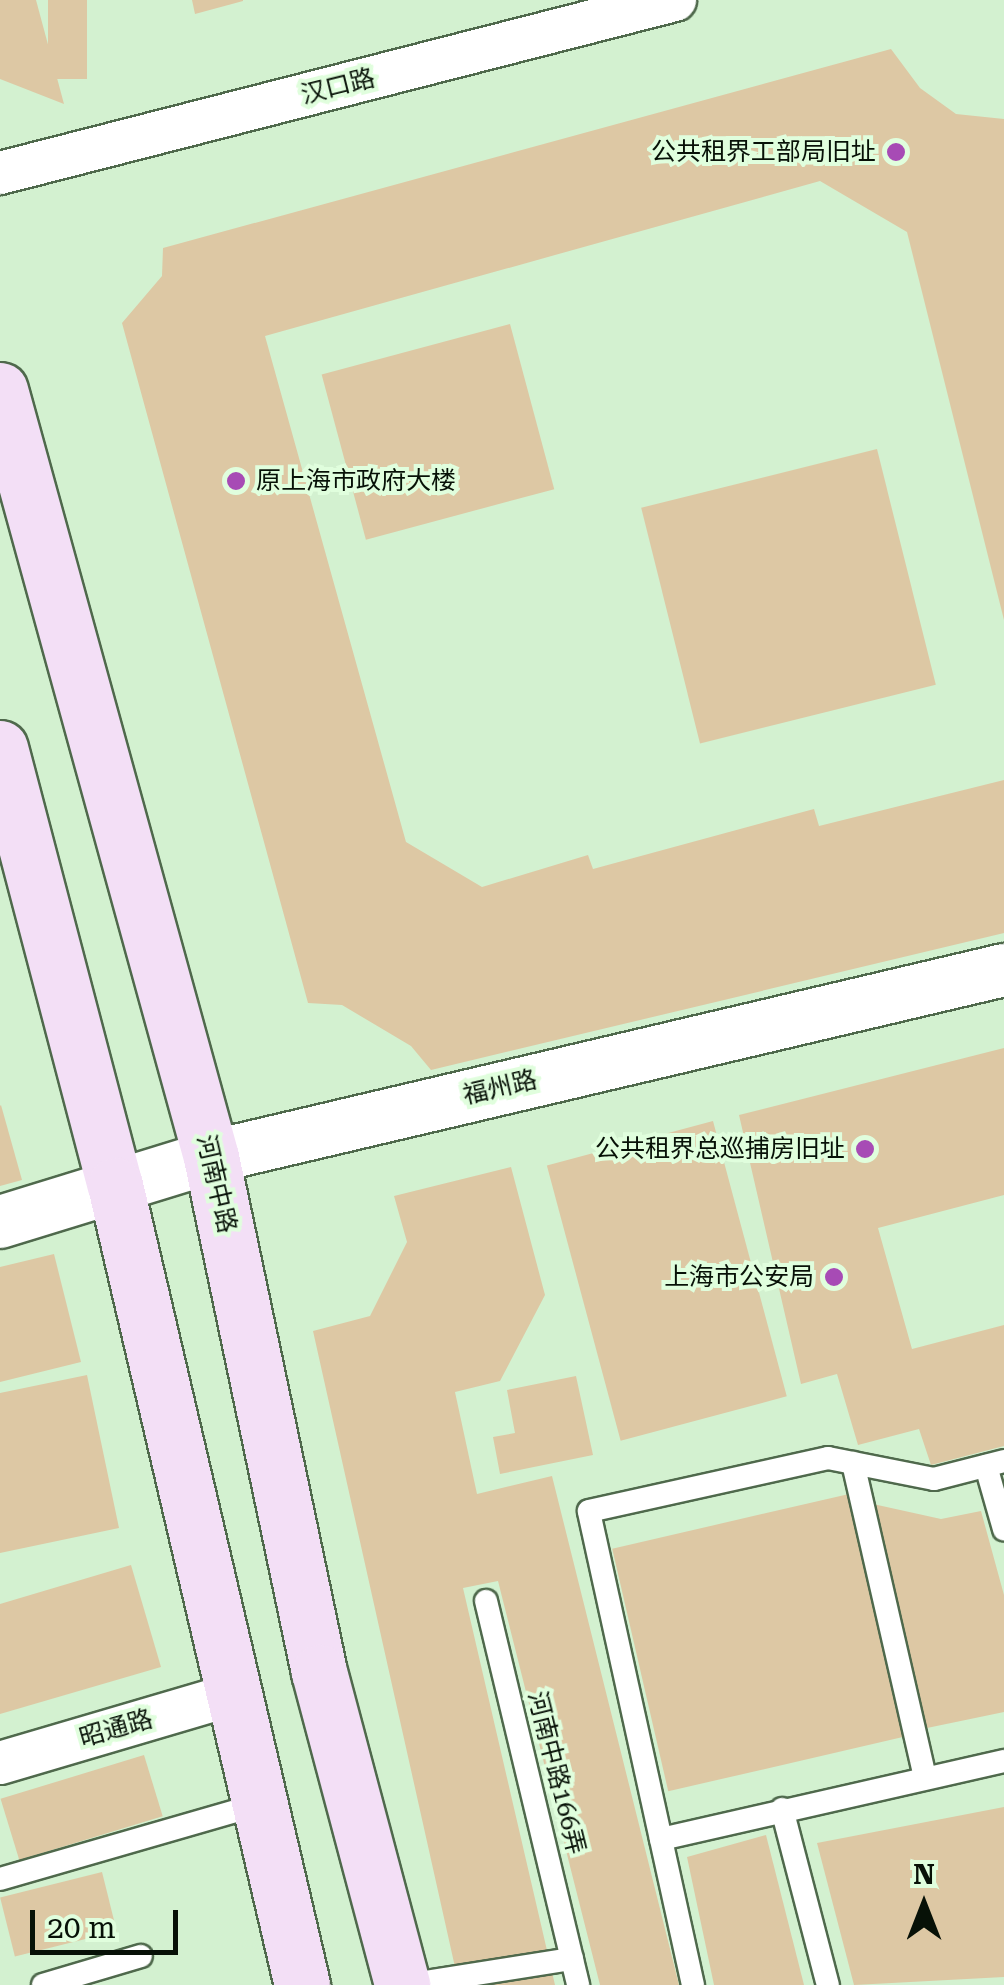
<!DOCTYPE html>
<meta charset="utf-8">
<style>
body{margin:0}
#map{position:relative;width:1004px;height:1985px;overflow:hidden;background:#d3f1d0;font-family:"Roboto Serif","Noto Sans SC",serif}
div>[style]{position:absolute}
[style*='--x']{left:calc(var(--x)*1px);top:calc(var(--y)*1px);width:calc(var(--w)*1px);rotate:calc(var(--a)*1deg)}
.building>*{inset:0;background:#ddc8a4;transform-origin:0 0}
.roads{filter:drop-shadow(2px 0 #4f694c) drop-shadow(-2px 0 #4f694c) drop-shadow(0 2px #4f694c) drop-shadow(0 -2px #4f694c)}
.service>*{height:22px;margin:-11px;padding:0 11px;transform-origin:11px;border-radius:11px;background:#fff}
.minor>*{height:42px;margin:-21px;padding:0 21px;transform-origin:21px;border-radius:21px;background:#fff}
.tertiary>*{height:52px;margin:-26px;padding:0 26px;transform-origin:26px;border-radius:26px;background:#fff}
.secondary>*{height:55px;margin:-27.5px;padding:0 27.5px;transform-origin:27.5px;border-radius:27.5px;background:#f3dff6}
.dots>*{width:28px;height:28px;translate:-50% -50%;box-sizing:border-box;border:5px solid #e0fedd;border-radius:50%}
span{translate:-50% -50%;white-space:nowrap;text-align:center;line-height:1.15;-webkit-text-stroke:8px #e0fedd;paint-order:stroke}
.street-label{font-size:25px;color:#071107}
.poi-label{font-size:25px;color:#071107}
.right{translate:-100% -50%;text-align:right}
.left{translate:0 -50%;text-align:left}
.north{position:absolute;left:874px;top:1855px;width:100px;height:100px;-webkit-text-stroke:8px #e0fedd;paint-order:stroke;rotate:0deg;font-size:28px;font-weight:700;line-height:40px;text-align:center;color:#071107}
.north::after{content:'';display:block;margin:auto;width:35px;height:45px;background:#071107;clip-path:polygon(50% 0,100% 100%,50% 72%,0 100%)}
.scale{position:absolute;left:30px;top:1910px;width:148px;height:45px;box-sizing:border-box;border:5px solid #071107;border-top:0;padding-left:12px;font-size:30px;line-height:35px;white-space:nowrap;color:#071107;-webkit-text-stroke:8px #e0fedd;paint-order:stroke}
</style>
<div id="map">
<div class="building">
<i style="clip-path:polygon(0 0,36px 0,64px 104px,0 79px)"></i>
<i style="left:48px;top:0;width:39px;height:79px"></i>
<i style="clip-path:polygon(192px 0,243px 0,243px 1px,195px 14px)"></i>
<i style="clip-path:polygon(891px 49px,920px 88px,956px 114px,1004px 119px,1004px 620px,907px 232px,820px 181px,265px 336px,406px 842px,482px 887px,588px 855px,593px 869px,814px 809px,819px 826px,1004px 780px,1004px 933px,431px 1070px,411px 1046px,342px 1005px,308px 1003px,122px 323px,162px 276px,163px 248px)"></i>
<i style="left:510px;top:324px;width:171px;height:195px;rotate:75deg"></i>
<i style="left:877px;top:449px;width:243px;height:243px;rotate:76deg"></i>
<i style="clip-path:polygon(1004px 1048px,1004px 1195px,878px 1228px,912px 1349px,1004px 1325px,1004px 1446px,931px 1465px,919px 1429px,858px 1445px,837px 1374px,801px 1384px,739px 1115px)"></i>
<i style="clip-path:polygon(1px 1105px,22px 1180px,0 1186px,0 1106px)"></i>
<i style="left:713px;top:1121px;width:285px;height:172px;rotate:75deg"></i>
<i style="clip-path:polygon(511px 1167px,545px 1295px,500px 1381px,455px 1392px,477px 1494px,552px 1476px,679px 1985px,600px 1985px,498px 1581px,463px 1588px,555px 1985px,459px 1985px,313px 1331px,370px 1316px,407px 1242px,394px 1196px)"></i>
<i style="clip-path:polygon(54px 1254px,81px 1362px,0 1382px,0 1267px)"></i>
<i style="clip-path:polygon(87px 1375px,119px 1528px,0 1553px,0 1393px)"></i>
<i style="clip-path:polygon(576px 1376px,593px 1455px,500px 1474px,493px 1437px,515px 1433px,507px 1390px)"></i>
<i style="left:849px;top:1494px;width:249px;height:243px;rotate:77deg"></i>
<i style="clip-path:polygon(873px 1504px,941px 1519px,981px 1511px,1004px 1595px,1004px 1712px,927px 1728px)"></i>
<i style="clip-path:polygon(131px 1565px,161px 1667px,0 1714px,0 1604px)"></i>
<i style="left:144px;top:1755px;width:64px;height:150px;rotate:73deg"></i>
<i style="clip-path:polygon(1004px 1807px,1004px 1977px,854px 1985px,817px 1843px)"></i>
<i style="clip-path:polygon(766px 1835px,804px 1985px,714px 1985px,687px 1857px)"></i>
<i style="left:102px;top:1872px;width:61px;height:105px;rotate:76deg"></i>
</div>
<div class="roads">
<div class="service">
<i style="--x:853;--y:1463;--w:323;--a:77.1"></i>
<i style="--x:986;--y:1466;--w:66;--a:74.1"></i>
<i style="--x:486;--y:1601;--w:395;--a:76.5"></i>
<i style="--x:782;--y:1809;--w:182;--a:75.4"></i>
<i style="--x:661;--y:1839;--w:352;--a:-12.8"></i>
<i style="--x:0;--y:1879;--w:267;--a:-16.1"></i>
<i style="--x:43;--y:1985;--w:102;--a:-16.5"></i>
<i style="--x:407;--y:1985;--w:167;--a:-9"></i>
<i style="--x:693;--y:1985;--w:485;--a:-102.4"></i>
<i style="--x:589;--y:1511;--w:245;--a:-12.5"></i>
<i style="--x:828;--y:1458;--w:108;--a:11.2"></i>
<i style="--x:934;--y:1479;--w:72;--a:-14.4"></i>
</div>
<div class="minor">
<i style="--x:0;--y:173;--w:697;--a:-14.38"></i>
<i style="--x:0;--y:1763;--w:241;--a:-16.4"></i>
</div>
<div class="tertiary">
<i style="--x:0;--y:1222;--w:221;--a:-17.1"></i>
<i style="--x:211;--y:1157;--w:815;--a:-13.27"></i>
</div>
<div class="secondary">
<i style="--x:0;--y:390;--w:795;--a:74.62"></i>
<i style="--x:211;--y:1157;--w:526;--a:78.16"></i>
<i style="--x:319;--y:1672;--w:324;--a:75.1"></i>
<i style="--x:0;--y:748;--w:452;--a:75.3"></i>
<i style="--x:115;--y:1185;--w:822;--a:76.84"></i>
</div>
</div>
<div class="dots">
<i style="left:896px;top:152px;background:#a74bb5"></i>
<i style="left:236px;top:481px;background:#a74bb5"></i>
<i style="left:865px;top:1149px;background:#a74bb5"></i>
<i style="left:834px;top:1277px;background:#a74bb5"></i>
</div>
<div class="street-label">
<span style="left:338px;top:87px;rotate:-14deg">汉口路</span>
<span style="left:500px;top:1088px;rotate:-13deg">福州路</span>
<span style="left:216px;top:1184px;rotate:77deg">河南中路</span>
<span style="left:116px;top:1729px;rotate:-16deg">昭通路</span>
<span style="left:556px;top:1773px;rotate:76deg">河南中路166弄</span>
</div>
<div class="poi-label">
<span class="right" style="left:876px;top:152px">公共租界工部局旧址</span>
<span class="left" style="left:256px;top:481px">原上海市政府大楼</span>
<span class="right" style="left:845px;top:1149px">公共租界总巡捕房旧址</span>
<span class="right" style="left:814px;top:1277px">上海市公安局</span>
</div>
<div class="north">N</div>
<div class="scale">20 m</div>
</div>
